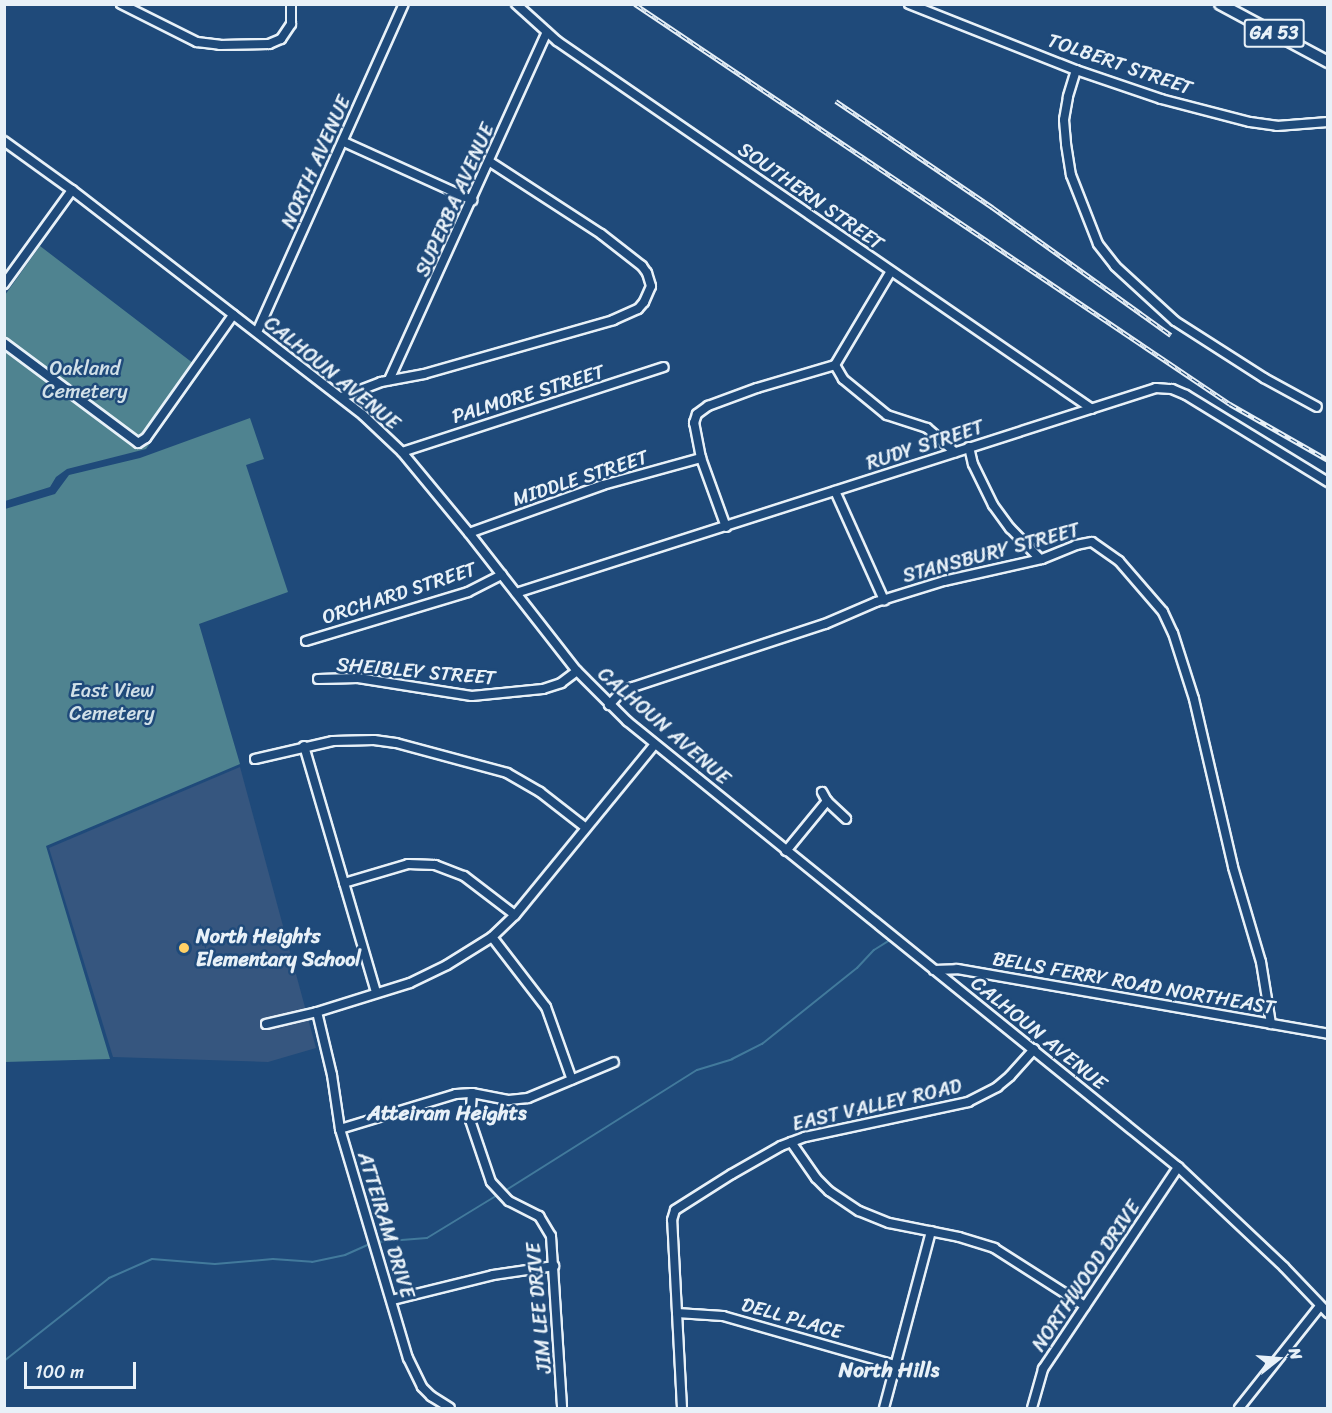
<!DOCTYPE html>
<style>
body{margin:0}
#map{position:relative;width:1332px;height:1413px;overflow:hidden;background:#1f4a7a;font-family:Sriracha,sans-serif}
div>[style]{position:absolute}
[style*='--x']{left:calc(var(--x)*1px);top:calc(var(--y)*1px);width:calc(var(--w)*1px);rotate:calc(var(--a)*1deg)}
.built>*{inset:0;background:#36567f}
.green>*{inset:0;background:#4f8390}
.stream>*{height:2px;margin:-1px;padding:0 1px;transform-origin:1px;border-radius:1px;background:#427a9c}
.roads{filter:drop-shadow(2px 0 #e8f1f8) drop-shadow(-2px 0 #e8f1f8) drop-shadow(0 2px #e8f1f8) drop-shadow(0 -2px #e8f1f8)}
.minor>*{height:8px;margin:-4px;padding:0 4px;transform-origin:4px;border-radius:4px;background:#1f4a7a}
.major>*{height:10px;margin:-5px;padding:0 5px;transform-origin:5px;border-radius:5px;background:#1f4a7a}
.rail>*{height:4.5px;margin-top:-2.25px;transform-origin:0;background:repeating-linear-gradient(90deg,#1f4a7a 0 7px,#e8f1f8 0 14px);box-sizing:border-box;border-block:2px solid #e8f1f8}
.dots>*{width:16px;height:16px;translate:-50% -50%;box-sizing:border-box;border:3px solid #1f4a7a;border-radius:50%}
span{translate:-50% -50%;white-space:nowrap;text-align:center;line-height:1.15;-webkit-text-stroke:5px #1f4a7a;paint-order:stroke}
.shield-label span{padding:2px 4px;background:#1f4a7a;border:2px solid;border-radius:4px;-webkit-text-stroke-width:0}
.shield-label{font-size:18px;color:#e8f1f8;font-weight:700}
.street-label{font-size:20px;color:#e8f1f8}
.park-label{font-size:20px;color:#d1e0e8}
.poi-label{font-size:20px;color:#e8f1f8;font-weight:700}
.left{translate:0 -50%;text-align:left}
.neighbourhood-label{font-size:21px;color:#e8f1f8;font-weight:700}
.frame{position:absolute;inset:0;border:6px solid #e8f1f8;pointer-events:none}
.north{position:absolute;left:1248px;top:1329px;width:60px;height:60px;-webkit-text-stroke:4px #1f4a7a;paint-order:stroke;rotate:73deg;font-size:16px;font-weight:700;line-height:24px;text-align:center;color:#e8f1f8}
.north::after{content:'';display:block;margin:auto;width:21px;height:27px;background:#e8f1f8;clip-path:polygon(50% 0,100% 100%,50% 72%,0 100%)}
.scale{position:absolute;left:24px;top:1362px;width:112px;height:27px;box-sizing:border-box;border:3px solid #e8f1f8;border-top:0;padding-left:8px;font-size:18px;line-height:21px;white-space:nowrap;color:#e8f1f8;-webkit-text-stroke:4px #1f4a7a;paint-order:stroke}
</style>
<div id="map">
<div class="built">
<i style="clip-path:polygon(240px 767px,316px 1048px,268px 1062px,113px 1057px,49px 848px)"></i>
</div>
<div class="green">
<i style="clip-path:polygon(40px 246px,202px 370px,146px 449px,67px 469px,56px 477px,50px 487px,5px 501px,5px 295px)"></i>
<i style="clip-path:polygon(250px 418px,264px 459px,246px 465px,288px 592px,199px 624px,240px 764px,46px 846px,110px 1059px,5px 1062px,5px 509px,55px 494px,69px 475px,140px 458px)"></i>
</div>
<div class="stream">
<i style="--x:503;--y:1192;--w:229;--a:-32.2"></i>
<i style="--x:697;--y:1070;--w:37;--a:-17"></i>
<i style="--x:732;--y:1059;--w:34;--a:-27"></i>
<i style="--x:762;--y:1044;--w:122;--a:-38.7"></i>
<i style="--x:857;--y:968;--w:25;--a:-47"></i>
<i style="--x:874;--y:950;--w:19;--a:-32"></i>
<i style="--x:890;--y:940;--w:4;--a:14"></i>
<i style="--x:376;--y:1242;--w:51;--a:-4.5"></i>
<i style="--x:427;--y:1238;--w:84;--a:-31.4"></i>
<i style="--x:4;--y:1361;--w:134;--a:-38.3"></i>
<i style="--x:109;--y:1278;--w:47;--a:-23.8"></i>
<i style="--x:152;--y:1259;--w:63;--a:4.5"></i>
<i style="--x:215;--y:1264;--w:58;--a:-4.9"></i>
<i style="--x:273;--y:1259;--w:39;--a:4"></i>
<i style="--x:312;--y:1262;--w:34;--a:-12"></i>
<i style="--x:345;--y:1255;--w:27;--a:-24"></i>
</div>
<div class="roads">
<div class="minor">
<i style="--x:121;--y:4;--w:85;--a:26.6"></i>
<i style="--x:197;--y:42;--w:23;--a:7"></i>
<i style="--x:220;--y:45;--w:49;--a:-1.2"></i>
<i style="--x:269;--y:44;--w:13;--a:-23"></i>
<i style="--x:281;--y:39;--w:18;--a:-56"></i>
<i style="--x:291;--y:24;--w:20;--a:-90"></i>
<i style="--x:516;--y:4;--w:55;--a:42.1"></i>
<i style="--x:557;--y:41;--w:649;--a:34.52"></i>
<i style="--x:909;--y:4;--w:180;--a:21.6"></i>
<i style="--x:1076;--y:70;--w:90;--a:18.8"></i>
<i style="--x:1161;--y:99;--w:92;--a:14.5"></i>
<i style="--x:1250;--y:122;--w:27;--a:8"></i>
<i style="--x:1277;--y:126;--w:51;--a:-4.5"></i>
<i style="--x:1076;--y:70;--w:28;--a:107"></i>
<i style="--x:1068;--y:97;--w:23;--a:100"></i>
<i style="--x:1064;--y:120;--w:24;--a:85"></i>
<i style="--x:1066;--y:144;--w:31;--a:81"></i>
<i style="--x:1071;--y:175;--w:74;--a:68.6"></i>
<i style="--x:1098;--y:244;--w:28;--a:52"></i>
<i style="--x:1115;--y:266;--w:81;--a:42.5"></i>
<i style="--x:1175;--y:321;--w:106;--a:32.6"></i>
<i style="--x:1264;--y:378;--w:60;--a:28.7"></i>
<i style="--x:4;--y:141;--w:84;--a:35.8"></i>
<i style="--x:72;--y:190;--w:368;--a:37.7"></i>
<i style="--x:363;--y:415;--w:54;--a:43.5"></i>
<i style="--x:402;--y:452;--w:105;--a:50.4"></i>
<i style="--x:469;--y:533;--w:175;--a:52"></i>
<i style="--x:577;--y:671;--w:71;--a:45"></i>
<i style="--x:627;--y:721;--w:709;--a:38.99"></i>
<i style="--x:1178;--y:1167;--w:146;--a:43.3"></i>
<i style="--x:1284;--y:1267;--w:64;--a:46.3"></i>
<i style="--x:344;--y:142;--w:141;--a:24.4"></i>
<i style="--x:4;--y:284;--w:116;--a:-54.1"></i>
<i style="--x:257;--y:332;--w:359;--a:-65.9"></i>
<i style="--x:4;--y:343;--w:167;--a:36.7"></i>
<i style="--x:138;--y:443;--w:9;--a:-32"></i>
<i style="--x:146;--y:438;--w:151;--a:-54.7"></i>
<i style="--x:835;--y:365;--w:16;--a:60"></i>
<i style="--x:843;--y:379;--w:57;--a:39.3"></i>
<i style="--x:887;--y:415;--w:42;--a:18"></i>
<i style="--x:927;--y:428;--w:37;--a:41"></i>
<i style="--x:389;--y:380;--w:382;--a:-65.6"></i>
<i style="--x:342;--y:397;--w:42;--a:-21"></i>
<i style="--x:381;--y:382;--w:44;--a:-10.5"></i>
<i style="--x:424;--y:374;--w:197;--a:-15.9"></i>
<i style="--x:613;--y:320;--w:27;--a:-24"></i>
<i style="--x:638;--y:309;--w:9;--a:-49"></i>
<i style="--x:644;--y:302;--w:17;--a:-66"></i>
<i style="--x:651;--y:286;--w:14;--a:-107"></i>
<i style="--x:647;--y:273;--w:9;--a:-126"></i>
<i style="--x:642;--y:266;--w:52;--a:-142"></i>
<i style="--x:601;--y:234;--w:132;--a:-147"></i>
<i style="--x:969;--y:447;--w:17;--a:77"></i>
<i style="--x:973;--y:464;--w:46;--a:64"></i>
<i style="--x:993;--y:505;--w:29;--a:54"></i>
<i style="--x:1010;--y:528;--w:43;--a:45.9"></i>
<i style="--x:402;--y:452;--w:275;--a:-18"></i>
<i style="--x:835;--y:491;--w:120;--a:65.8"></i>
<i style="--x:726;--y:527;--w:73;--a:-109.9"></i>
<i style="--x:701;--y:458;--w:36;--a:-101"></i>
<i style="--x:694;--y:423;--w:9;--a:-72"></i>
<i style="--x:697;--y:414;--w:14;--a:-36"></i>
<i style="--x:708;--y:406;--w:52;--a:-20.2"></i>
<i style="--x:757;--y:388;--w:81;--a:-16.4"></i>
<i style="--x:835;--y:365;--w:109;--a:-59.2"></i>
<i style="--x:469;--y:533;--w:142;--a:-19.7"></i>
<i style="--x:603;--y:485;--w:102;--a:-15.4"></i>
<i style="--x:516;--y:593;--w:672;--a:-17.76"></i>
<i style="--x:1156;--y:388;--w:16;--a:4"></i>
<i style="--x:1172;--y:389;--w:15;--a:23"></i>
<i style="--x:1186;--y:395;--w:167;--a:31.5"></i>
<i style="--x:306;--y:641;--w:169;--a:-16.8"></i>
<i style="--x:468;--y:592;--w:38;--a:-27"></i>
<i style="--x:318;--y:679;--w:40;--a:-1.4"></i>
<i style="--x:358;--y:678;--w:115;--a:9"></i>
<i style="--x:472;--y:696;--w:71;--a:-5.6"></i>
<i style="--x:543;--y:689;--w:19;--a:-18"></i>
<i style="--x:561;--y:683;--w:20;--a:-37"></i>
<i style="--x:609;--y:705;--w:18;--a:-47"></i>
<i style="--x:621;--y:692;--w:13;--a:-23"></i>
<i style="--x:633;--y:687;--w:202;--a:-18.2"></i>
<i style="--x:825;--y:624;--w:56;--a:-23.3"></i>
<i style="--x:876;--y:602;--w:71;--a:-17.2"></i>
<i style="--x:944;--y:581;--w:100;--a:-12.7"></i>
<i style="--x:1042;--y:559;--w:37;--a:-22"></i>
<i style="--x:1076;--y:545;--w:16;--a:-11"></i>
<i style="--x:1092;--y:542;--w:33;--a:35"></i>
<i style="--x:1119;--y:561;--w:67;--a:49.2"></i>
<i style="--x:1163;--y:612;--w:23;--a:65"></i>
<i style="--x:1173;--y:633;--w:69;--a:72.3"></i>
<i style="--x:1194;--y:699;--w:172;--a:76.9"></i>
<i style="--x:1233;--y:867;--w:99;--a:73.6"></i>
<i style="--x:1261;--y:962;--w:63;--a:80.8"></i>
<i style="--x:304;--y:746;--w:256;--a:73.7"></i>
<i style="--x:255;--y:759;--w:80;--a:-13"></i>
<i style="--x:333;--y:741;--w:41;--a:-1.4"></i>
<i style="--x:374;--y:740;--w:22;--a:8"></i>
<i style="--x:396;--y:743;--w:115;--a:15.1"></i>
<i style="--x:507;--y:773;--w:38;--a:30"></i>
<i style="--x:540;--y:792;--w:58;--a:38"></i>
<i style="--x:822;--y:792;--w:10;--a:61"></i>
<i style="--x:827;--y:801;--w:26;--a:43"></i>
<i style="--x:786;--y:851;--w:65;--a:-50.6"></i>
<i style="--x:344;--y:883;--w:67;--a:-16.5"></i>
<i style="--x:408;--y:864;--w:27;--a:2"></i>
<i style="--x:435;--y:865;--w:31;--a:21"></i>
<i style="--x:464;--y:876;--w:64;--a:37.4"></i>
<i style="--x:492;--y:937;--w:88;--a:52.4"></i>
<i style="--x:546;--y:1007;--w:77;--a:70.4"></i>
<i style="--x:934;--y:970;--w:23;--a:-2"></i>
<i style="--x:957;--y:969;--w:377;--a:9.9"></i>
<i style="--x:317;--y:1012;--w:65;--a:76.6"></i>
<i style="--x:332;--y:1075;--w:55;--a:81.6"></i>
<i style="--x:340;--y:1129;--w:239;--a:73.5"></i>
<i style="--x:408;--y:1358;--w:32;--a:64"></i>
<i style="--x:422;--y:1387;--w:13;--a:45"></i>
<i style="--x:431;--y:1396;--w:22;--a:32"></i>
<i style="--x:266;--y:1024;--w:52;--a:-13.2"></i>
<i style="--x:317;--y:1012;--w:97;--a:-17.3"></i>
<i style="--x:410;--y:983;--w:41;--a:-25.9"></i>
<i style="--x:447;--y:965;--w:53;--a:-31.9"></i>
<i style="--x:492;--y:937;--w:32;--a:-44"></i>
<i style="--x:515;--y:915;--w:220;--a:-50.7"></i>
<i style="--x:472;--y:1093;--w:27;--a:94"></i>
<i style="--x:470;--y:1120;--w:65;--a:71.3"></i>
<i style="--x:491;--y:1182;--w:26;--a:47"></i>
<i style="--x:509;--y:1201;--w:34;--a:27"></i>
<i style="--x:539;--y:1216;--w:23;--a:59"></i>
<i style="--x:551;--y:1236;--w:172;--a:86.3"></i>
<i style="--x:340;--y:1129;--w:121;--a:-16.8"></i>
<i style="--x:456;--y:1094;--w:16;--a:-4"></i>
<i style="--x:472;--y:1093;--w:38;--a:11"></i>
<i style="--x:509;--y:1100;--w:19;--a:-6"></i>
<i style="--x:528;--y:1098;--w:93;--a:-22.7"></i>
<i style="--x:791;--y:1142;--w:44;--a:55.2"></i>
<i style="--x:816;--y:1178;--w:18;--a:45"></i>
<i style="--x:829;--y:1191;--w:36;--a:34"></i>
<i style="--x:859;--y:1211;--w:32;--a:22"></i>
<i style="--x:889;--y:1223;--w:71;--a:11.3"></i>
<i style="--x:959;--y:1237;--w:37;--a:17"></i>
<i style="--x:994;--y:1248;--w:108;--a:32.5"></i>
<i style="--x:392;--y:1300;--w:104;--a:-13.9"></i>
<i style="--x:493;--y:1275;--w:62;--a:-8.4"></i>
<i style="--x:677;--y:1313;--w:46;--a:3.7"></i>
<i style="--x:723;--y:1316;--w:179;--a:15.9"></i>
<i style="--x:682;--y:1408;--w:188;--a:-93"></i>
<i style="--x:672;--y:1220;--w:10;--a:-73"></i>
<i style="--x:675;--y:1210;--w:67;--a:-32.3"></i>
<i style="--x:732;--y:1174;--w:56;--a:-29.7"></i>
<i style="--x:781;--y:1146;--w:26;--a:-21"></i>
<i style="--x:805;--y:1137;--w:167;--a:-12.1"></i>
<i style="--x:968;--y:1102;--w:33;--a:-27"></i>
<i style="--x:997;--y:1087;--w:17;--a:-40"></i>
<i style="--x:1010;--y:1076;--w:36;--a:-48"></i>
<i style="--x:884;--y:1408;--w:183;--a:-75.1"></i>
<i style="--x:1032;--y:1408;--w:41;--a:-74.2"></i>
<i style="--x:1043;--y:1369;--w:243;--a:-56.2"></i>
<i style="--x:1239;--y:1408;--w:130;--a:-51.5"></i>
</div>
<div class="major">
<i style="--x:1220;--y:4;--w:123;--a:28.2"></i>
</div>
</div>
<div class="rail">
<i style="--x:635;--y:4;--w:717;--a:33.91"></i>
<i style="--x:1230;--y:404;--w:113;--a:29.7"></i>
<i style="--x:836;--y:101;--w:189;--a:34.2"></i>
<i style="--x:992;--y:207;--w:220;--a:35.6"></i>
</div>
<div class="dots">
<i style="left:184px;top:948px;background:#ffd166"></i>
</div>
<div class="shield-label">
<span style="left:1274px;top:33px">GA 53</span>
</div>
<div class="street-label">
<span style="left:1120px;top:64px;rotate:19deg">TOLBERT STREET</span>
<span style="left:316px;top:162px;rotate:-66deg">NORTH AVENUE</span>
<span style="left:811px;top:196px;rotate:35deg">SOUTHERN STREET</span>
<span style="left:455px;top:200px;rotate:-66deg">SUPERBA AVENUE</span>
<span style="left:332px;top:373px;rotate:39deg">CALHOUN AVENUE</span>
<span style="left:528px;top:394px;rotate:-17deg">PALMORE STREET</span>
<span style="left:925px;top:445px;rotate:-18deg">RUDY STREET</span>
<span style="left:580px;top:478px;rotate:-18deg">MIDDLE STREET</span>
<span style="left:991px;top:553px;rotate:-15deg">STANSBURY STREET</span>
<span style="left:399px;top:593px;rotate:-18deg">ORCHARD STREET</span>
<span style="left:416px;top:671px;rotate:5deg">SHEIBLEY STREET</span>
<span style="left:664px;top:726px;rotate:41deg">CALHOUN AVENUE</span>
<span style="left:1134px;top:983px;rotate:10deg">BELLS FERRY ROAD NORTHEAST</span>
<span style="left:1039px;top:1033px;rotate:39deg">CALHOUN AVENUE</span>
<span style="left:877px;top:1105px;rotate:-13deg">EAST VALLEY ROAD</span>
<span style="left:386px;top:1225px;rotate:73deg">ATTEIRAM DRIVE</span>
<span style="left:1086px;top:1276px;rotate:-56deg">NORTHWOOD DRIVE</span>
<span style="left:539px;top:1308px;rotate:-95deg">JIM LEE DRIVE</span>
<span style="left:792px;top:1318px;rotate:16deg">DELL PLACE</span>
</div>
<div class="park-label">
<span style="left:85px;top:380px">Oakland<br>Cemetery</span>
<span style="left:112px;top:702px">East View<br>Cemetery</span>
</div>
<div class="poi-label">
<span class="left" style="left:196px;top:948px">North Heights<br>Elementary School</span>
</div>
<div class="neighbourhood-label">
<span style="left:447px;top:1113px">Atteiram Heights</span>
<span style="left:889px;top:1370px">North Hills</span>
</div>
<div class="frame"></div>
<div class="north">N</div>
<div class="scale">100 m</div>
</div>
